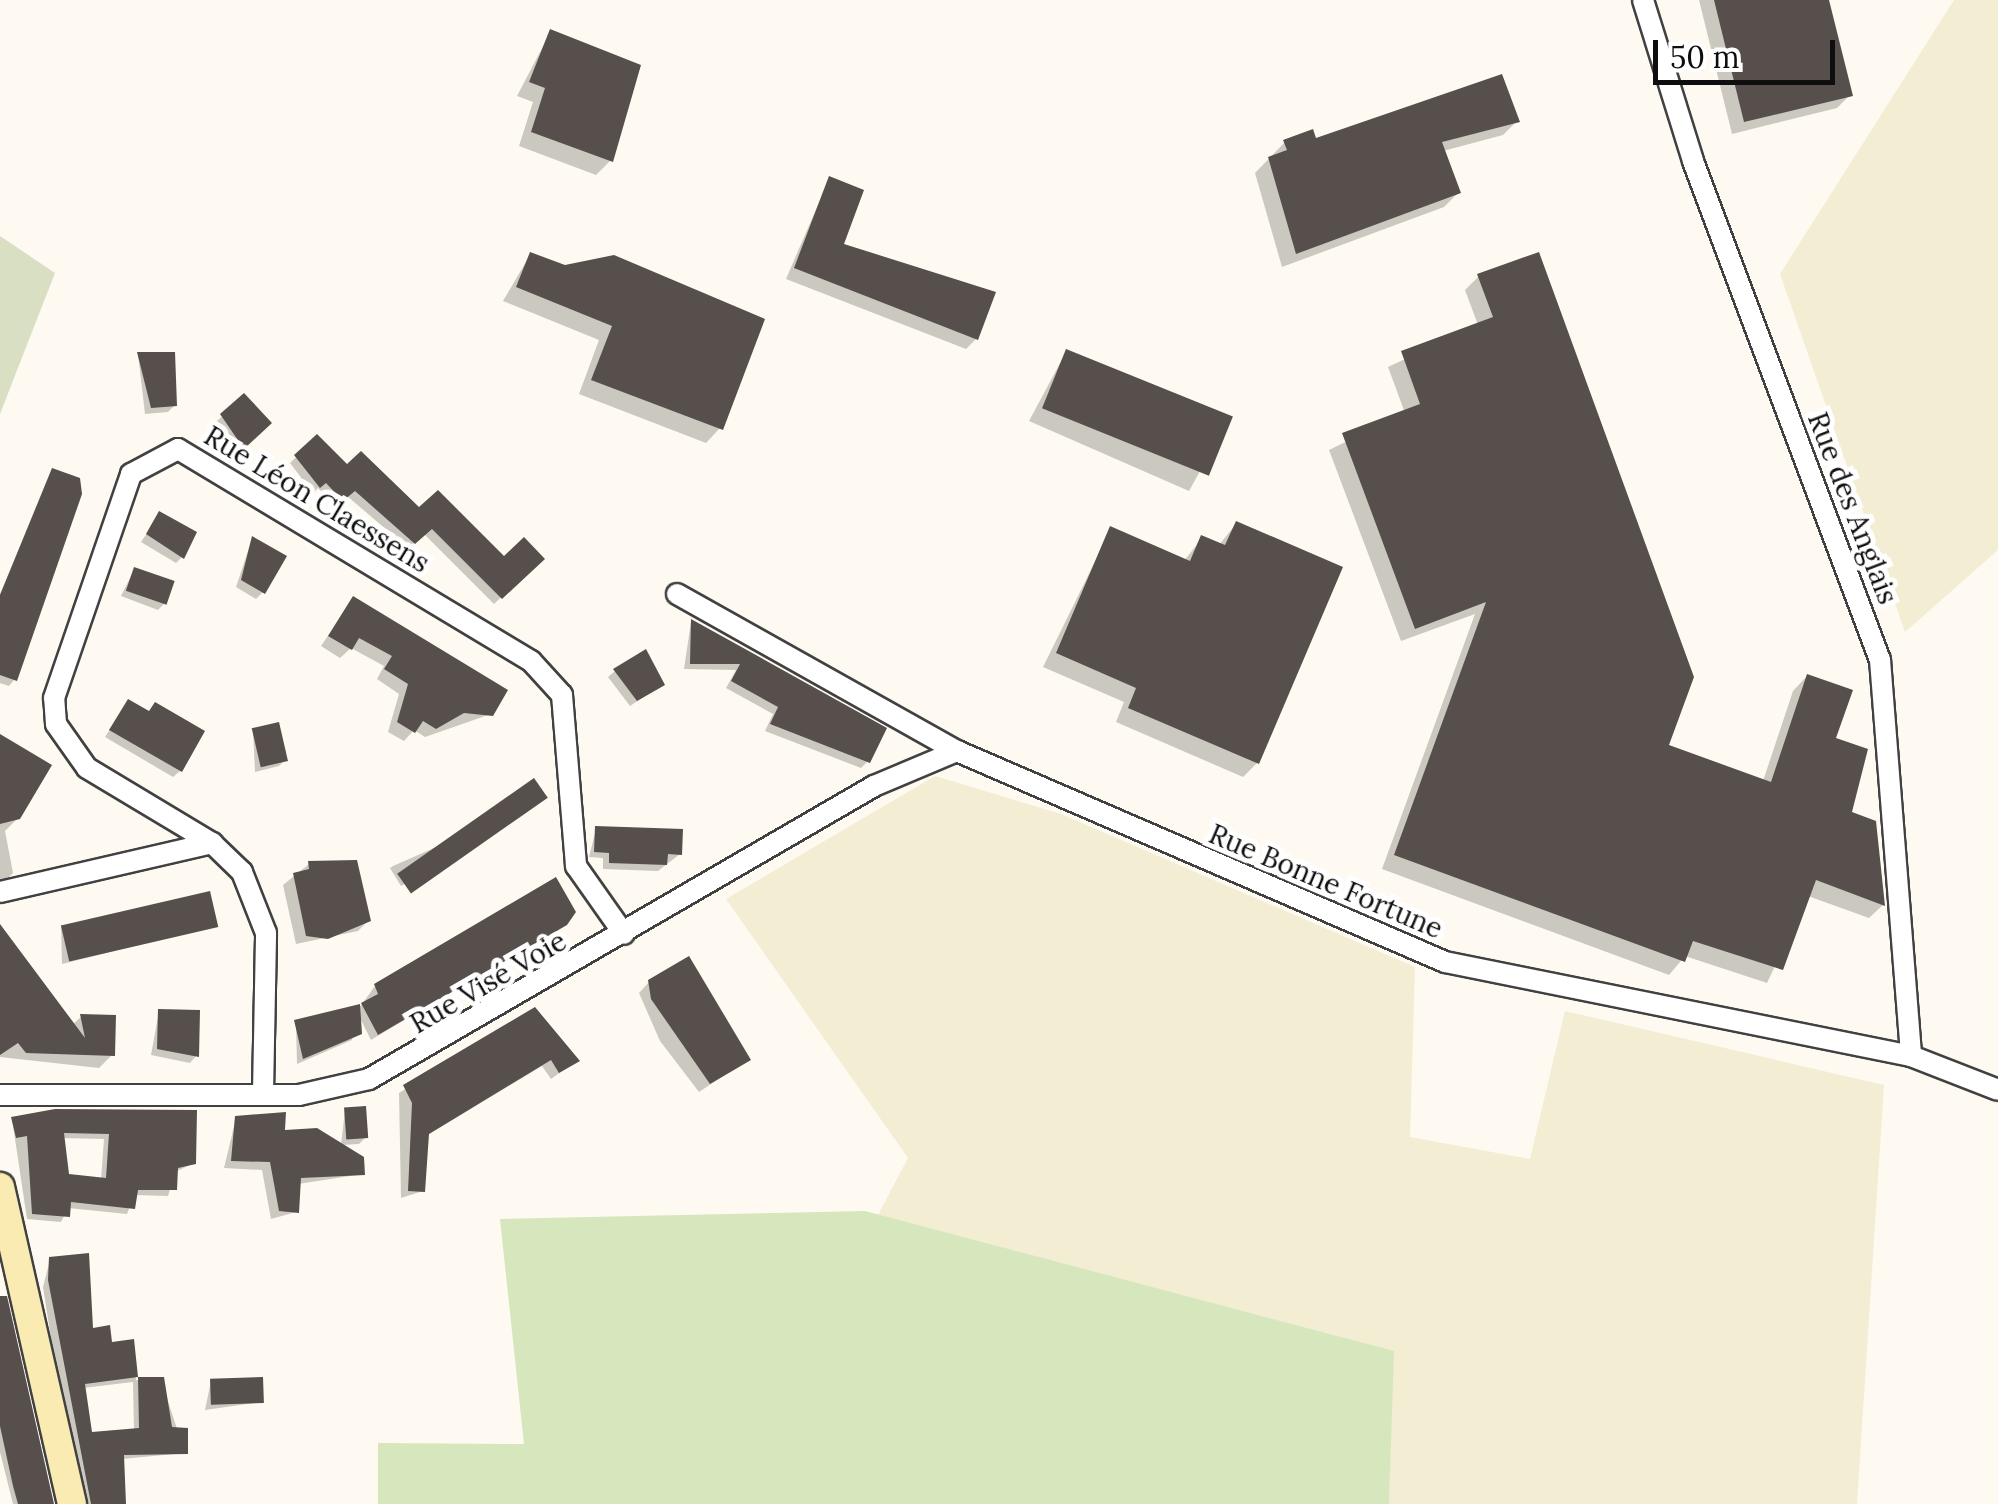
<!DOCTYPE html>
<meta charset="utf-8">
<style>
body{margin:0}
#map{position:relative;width:1998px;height:1504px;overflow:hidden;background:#fefaf1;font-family:Lora,serif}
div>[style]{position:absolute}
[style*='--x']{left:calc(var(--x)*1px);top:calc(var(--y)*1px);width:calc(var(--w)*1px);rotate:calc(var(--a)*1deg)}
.farmland>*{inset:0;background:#f2edd3}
.green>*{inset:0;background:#d6e6bd}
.cemetery>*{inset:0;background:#d8dfc3}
.shadow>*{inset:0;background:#0003}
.building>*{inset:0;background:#564f4c;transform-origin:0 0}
.roads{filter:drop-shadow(2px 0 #414141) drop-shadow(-2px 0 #414141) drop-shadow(0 2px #414141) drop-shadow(0 -2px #414141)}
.street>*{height:20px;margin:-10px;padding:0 10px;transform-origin:10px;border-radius:10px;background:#fff}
.secondary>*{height:28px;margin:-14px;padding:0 14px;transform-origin:14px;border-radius:14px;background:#f9ebb1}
span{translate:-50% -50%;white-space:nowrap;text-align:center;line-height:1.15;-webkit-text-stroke:10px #fff;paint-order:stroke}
.street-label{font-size:28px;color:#0e0e0e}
.scale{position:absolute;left:1653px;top:40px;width:182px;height:45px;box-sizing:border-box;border:5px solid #0e0e0e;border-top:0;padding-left:12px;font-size:30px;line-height:35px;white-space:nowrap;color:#0e0e0e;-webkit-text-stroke:8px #fff;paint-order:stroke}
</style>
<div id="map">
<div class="farmland">
<i style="clip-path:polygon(1954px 0,1998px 0,1998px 550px,1905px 632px,1780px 274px)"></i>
<i style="clip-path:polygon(935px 776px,1061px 814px,1415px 967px,1410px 1137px,1530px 1159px,1565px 1011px,1884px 1085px,1857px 1504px,1389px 1504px,1393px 1351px,878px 1215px,908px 1158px,726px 899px)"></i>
</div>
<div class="green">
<i style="clip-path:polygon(865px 1211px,1394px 1351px,1389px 1504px,378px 1504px,378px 1443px,524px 1444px,500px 1219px)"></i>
</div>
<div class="cemetery">
<i style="clip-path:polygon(0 236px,55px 273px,0 414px)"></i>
</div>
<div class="shadow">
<i style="clip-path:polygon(1699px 0,1827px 0,1850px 95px,1837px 108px,1732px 134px)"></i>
<i style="clip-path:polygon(551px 31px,638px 67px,610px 161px,596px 175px,519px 146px,533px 102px,517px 96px)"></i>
<i style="clip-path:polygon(1517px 121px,1503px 135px,1443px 151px,1458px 193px,1444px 207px,1282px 267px,1255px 173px,1285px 142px)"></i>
<i style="clip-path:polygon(829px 179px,840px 245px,976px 339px,966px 349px,786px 279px)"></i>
<i style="clip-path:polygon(530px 255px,565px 268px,720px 428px,706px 443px,579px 394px,599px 340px,503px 301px)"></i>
<i style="clip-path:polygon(1479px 276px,1666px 747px,1763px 781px,1793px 691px,1807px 676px,1883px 905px,1869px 918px,1808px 896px,1767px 983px,1685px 956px,1669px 975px,1382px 869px,1475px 614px,1401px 641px,1329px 450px,1405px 413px,1388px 367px,1478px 325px,1465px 290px)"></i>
<i style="clip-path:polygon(1066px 352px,1230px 417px,1189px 491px,1029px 421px)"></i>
<i style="clip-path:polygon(138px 354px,175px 405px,168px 412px,145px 414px)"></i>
<i style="clip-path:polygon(244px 396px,268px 423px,236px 453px,216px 422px)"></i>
<i style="clip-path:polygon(317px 437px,347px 467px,504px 560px,542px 559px,494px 604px,424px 534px,408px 548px,347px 496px,335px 506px,318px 488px,313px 493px,290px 463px)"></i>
<i style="clip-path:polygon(52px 471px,15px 679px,9px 686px,0 683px,0 594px)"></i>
<i style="clip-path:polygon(160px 514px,182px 557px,176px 563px,141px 542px)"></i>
<i style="clip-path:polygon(1236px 524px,1257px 763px,1243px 777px,1116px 722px,1124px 702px,1043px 667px,1111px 529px,1184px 561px,1202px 538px,1219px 545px)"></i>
<i style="clip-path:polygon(252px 539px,263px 592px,256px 599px,236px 587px)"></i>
<i style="clip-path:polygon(134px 570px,165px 603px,158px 610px,121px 596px)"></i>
<i style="clip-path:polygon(353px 599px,491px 714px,425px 737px,414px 730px,404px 741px,388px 732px,399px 694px,377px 679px,384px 666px,351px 648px,340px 658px,321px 646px)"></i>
<i style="clip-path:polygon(691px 622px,868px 761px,861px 768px,765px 731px,773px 714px,726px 688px,736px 670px,684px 669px)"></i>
<i style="clip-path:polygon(615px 671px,662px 685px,630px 706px,608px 677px)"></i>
<i style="clip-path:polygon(128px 702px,180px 771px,173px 777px,105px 737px)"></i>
<i style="clip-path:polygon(253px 730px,285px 760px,279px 766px,255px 772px)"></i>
<i style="clip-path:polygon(0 737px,18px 818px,5px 831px,13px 873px,0 886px)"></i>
<i style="clip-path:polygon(543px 800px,401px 886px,390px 868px,393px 866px)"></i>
<i style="clip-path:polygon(596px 829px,680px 854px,658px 871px,603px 869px,603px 858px,589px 857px)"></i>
<i style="clip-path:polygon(309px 864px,368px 921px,358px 931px,296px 944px,283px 885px)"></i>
<i style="clip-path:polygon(565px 924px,371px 1040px,358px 1014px,352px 1040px,297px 1064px,296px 1023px,357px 1011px,375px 986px)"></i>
<i style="clip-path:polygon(61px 925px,215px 926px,62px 964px)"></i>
<i style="clip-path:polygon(0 942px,72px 1025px,81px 1017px,112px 1055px,99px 1068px,0 1057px)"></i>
<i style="clip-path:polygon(649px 982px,747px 1060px,699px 1092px,660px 1041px,639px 993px)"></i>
<i style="clip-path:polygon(535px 1010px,577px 1060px,551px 1079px,542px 1066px,426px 1136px,423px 1191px,401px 1198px,399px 1093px)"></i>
<i style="clip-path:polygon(159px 1011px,196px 1056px,190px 1063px,151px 1055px)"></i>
<i style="clip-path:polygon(345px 1110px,366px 1137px,359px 1144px,341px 1145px)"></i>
<i style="clip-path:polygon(evenodd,195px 1112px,194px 1163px,175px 1172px,168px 1196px,134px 1195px,127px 1214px,68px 1208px,61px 1222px,27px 1219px,12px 1119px,195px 1112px,62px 1138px,104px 1139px,101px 1180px,67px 1176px,62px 1138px)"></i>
<i style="clip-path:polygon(236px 1118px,283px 1133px,363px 1174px,298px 1184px,296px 1212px,271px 1219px,262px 1170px,224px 1168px)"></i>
<i style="clip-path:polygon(evenodd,50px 1260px,91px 1330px,110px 1344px,131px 1342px,136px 1380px,161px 1380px,185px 1453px,122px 1459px,125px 1504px,77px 1504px,43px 1287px,50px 1260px,133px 1382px,134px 1431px,90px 1435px,83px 1388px,133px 1382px)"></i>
<i style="clip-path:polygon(0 1334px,51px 1504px,13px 1504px,0 1452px)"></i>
<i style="clip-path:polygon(211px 1381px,262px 1402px,205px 1410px)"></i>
</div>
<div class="building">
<i style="clip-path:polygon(1714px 0,1829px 0,1853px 96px,1744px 122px)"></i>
<i style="clip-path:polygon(550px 29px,641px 65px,613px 162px,531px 132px,545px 88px,529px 82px)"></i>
<i style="clip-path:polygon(1502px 74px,1520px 122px,1442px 142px,1461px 193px,1296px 254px,1268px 157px,1287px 150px,1283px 140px,1313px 129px,1316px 138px)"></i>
<i style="clip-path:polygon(829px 176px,864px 190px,844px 244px,996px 292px,978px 340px,794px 268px)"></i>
<i style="clip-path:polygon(530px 252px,565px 265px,614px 255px,765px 319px,723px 430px,591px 380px,612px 326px,516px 287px)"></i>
<i style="clip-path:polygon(1539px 252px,1694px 677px,1669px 745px,1771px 782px,1807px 674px,1853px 690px,1836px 738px,1868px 749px,1852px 812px,1876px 821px,1885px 906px,1816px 880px,1783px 970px,1693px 941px,1685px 962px,1394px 855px,1486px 602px,1415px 629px,1342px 433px,1420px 404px,1401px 351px,1493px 317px,1477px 274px)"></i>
<i style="left:1066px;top:349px;width:180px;height:64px;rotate:22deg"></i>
<i style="clip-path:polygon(137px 352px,175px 352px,177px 406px,151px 408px)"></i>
<i style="clip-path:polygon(244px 393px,272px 423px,244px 449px,220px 414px)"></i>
<i style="clip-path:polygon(317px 434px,347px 464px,361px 451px,419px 507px,438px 490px,504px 556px,524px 537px,545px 559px,502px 599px,432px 529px,415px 544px,355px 491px,343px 501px,326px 483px,320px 488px,294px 455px)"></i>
<i style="clip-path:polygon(52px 468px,80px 478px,82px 494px,17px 681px,0 675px,0 595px)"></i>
<i style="clip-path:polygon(159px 511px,197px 532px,184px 559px,146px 534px)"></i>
<i style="clip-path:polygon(1236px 521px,1343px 567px,1259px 764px,1128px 708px,1136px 688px,1056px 653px,1110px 526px,1190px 561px,1201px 535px,1225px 545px)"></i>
<i style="clip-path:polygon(252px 536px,287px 556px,265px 594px,241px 580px)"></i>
<i style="left:134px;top:567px;width:43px;height:25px;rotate:19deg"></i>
<i style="clip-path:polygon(353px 596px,508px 690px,493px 716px,464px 713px,436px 729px,423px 721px,415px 733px,397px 722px,408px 684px,384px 669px,392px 656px,359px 638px,352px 650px,328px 636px)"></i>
<i style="clip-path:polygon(691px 619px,887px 728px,870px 763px,770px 724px,778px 707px,731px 681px,740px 664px,690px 664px)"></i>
<i style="clip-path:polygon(646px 649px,665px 685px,637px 701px,613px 669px)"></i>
<i style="clip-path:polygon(128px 699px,149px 711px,155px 702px,205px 731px,182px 772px,109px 730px)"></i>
<i style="left:279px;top:722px;width:40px;height:28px;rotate:77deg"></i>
<i style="clip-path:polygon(0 734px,52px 765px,20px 819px,0 824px)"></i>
<i style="left:534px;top:778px;width:24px;height:167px;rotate:55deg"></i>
<i style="clip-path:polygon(595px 826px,683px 829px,682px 855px,668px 854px,667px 865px,609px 863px,609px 853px,594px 852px)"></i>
<i style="clip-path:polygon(357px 860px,371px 921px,328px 939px,306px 936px,293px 873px,309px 869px,308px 861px)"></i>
<i style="clip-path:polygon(556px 877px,576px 912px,567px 925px,378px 1035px,361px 1003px,378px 994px,374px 984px)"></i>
<i style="left:210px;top:891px;width:37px;height:153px;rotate:77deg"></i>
<i style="clip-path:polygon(0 924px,85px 1038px,80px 1014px,116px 1015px,115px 1056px,26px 1053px,18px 1043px,0 1055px)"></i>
<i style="clip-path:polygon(689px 956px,751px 1060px,710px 1084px,651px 999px,648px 980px)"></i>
<i style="clip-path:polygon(360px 1004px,362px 1034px,303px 1059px,294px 1020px)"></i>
<i style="clip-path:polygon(535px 1007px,580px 1061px,559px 1073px,551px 1060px,429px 1134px,425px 1192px,408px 1191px,412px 1103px,403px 1085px)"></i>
<i style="clip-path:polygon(158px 1009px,200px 1010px,199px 1057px,157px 1049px)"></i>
<i style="left:366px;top:1106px;width:32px;height:22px;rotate:86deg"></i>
<i style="clip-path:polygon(evenodd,55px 1109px,197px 1110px,196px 1164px,178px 1168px,177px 1190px,138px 1190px,135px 1209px,71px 1202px,70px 1217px,32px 1214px,27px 1136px,16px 1138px,11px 1117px,55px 1109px,64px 1133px,109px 1134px,106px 1178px,69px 1174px,64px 1133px)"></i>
<i style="clip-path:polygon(286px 1112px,285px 1130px,317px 1128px,364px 1157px,365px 1175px,301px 1178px,299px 1213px,279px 1211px,270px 1162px,231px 1161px,235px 1116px)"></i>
<i style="clip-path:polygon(evenodd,89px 1253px,93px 1328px,110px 1325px,112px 1342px,134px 1339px,138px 1377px,164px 1377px,172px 1427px,188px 1428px,188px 1454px,124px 1455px,126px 1504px,91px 1504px,48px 1280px,49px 1257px,89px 1253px,138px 1377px,139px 1428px,92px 1432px,85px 1384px,138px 1377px)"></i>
<i style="clip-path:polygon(0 1296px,7px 1296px,54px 1504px,18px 1504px,13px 1486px,0 1426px)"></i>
<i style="left:263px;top:1377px;width:26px;height:53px;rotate:88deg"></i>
</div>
<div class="roads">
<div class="street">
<i style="--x:1643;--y:0;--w:169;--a:72.7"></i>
<i style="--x:1693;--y:161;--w:533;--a:69.46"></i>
<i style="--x:1880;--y:660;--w:397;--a:85.5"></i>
<i style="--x:677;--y:594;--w:321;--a:29.3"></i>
<i style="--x:957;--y:751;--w:532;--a:23.38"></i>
<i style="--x:1445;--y:962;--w:475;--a:11.4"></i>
<i style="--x:1911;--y:1056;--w:93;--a:21.3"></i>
<i style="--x:0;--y:892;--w:218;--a:-13"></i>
<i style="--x:263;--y:1093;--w:160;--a:-88.9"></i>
<i style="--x:266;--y:933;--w:66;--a:-111.5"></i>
<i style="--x:242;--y:872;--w:42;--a:-136"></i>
<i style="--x:212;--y:843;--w:146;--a:-149"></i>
<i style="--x:87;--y:768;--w:54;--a:-125.2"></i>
<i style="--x:56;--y:724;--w:26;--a:-94"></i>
<i style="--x:54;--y:698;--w:237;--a:-71"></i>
<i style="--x:131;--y:474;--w:53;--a:-28"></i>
<i style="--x:178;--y:449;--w:412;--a:31"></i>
<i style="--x:531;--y:661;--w:46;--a:47.6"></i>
<i style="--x:562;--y:695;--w:172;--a:85.3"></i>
<i style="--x:576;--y:866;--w:83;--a:54.8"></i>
<i style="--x:0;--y:1095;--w:299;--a:0"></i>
<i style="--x:299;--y:1095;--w:72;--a:-12.9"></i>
<i style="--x:369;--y:1079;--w:584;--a:-30.12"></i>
<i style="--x:874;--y:786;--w:90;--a:-22.9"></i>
</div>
<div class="secondary">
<i style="--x:0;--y:1187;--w:325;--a:77.2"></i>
</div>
</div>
<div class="street-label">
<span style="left:317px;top:499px;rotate:31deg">Rue Léon Claessens</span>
<span style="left:1853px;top:508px;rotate:69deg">Rue des Anglais</span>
<span style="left:1326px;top:881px;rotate:23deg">Rue Bonne Fortune</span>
<span style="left:488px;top:982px;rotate:-30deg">Rue Visé Voie</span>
</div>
<div class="scale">50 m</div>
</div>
